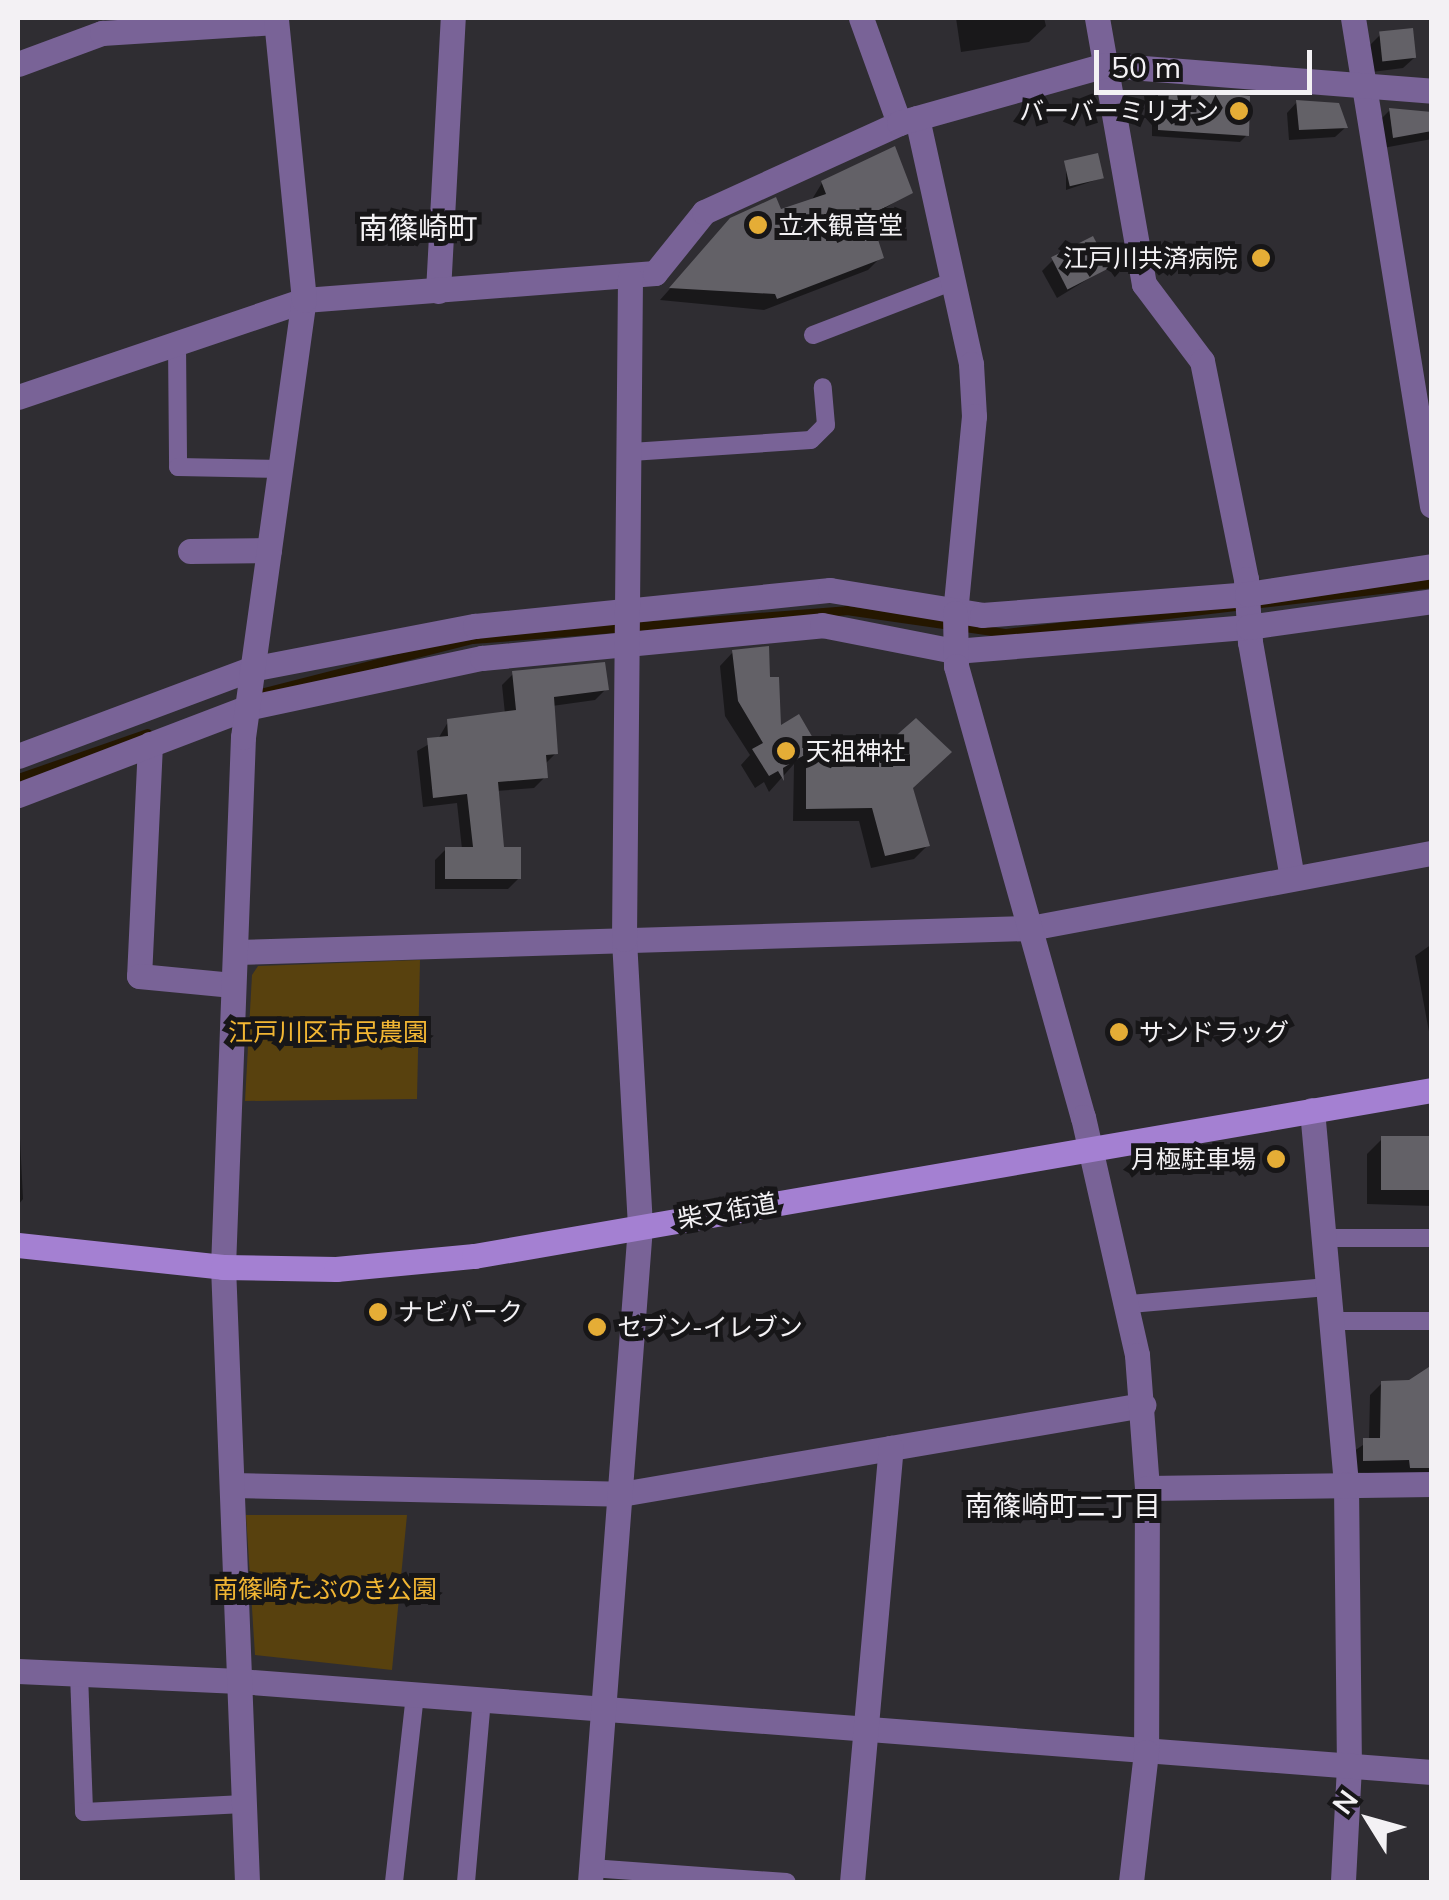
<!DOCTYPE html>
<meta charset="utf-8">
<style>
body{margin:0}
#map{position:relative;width:1449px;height:1900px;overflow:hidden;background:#2f2d32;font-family:Mulish,"Noto Sans JP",sans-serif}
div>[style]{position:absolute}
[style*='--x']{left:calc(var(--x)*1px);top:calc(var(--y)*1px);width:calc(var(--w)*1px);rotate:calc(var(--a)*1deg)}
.green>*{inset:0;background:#58410e}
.shadow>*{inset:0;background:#0007}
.stream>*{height:9px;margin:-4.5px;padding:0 4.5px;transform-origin:4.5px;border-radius:4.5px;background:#251700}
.building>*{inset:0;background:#636167;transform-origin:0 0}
.service>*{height:18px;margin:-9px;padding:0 9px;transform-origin:9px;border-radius:9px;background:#796397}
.minor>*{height:25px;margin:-12.5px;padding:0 12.5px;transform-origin:12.5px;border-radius:12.5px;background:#796397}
.tertiary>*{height:25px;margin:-12.5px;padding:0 12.5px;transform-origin:12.5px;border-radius:12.5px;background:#796397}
.secondary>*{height:25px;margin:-12.5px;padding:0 12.5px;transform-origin:12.5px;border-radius:12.5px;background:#a480d2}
.dots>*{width:28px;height:28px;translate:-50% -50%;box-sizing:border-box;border:5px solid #171618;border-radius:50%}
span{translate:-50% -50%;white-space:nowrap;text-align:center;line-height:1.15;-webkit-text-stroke:10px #171618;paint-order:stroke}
.poi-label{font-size:25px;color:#f3f1f4}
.right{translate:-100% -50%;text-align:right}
.left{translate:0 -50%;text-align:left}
.park-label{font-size:25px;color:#f2b633}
.street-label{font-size:25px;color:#f3f1f4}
.neighbourhood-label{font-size:28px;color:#f3f1f4}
.quarter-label{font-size:30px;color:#f3f1f4}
.frame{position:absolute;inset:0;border:20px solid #f3f1f4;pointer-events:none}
.north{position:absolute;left:1319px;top:1770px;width:100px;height:100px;-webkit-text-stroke:8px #171618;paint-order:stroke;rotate:307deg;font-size:28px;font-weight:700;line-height:40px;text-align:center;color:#f3f1f4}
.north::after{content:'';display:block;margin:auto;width:35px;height:45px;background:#f3f1f4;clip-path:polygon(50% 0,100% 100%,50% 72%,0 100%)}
.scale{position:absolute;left:1094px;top:50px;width:218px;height:45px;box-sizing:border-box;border:5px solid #f3f1f4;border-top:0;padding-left:12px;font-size:30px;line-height:35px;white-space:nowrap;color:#f3f1f4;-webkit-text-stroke:8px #171618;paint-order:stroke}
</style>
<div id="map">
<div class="green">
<i style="clip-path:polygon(420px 960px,417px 1099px,245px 1101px,252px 975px,258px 966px)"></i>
<i style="clip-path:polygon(246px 1515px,407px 1515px,392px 1670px,255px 1655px)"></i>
</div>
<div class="shadow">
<i style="clip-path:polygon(956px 18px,1044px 18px,1046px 26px,1029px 42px,961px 52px)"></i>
<i style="clip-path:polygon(1380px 35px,1414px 58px,1403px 68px,1372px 72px,1369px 46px)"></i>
<i style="clip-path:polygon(1159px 95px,1247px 135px,1240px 142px,1152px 136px,1152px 102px)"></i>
<i style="clip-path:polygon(1297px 102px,1346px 127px,1335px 137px,1289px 140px,1287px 113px)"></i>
<i style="clip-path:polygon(1390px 110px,1432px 115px,1432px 139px,1383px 148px,1379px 121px)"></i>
<i style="clip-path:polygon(1066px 165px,1102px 178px,1066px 190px)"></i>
<i style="clip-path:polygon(822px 183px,910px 192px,869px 219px,881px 257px,868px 270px,764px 310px,660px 300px,724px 228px,811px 201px)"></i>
<i style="clip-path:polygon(1053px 260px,1106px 268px,1057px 298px,1042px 271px)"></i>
<i style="clip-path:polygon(733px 652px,768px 680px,779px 729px,827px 766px,911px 788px,927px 846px,914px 859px,871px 868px,859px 821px,793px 821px,794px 764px,769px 792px,764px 782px,755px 788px,741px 765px,750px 755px,725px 716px,720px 666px)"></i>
<i style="clip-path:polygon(513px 674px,606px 689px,595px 700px,552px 706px,556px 753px,544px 765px,545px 777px,534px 788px,496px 791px,502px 849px,519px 878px,508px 889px,435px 889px,435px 860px,446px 849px,462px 849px,457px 803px,423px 807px,417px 751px,438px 739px,448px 722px,505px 714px,502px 685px)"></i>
<i style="clip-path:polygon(1432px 944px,1432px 1048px,1415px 956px)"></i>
<i style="clip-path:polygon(18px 1098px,23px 1199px,18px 1205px)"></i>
<i style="clip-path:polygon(1382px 1139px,1432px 1139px,1432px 1206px,1367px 1204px,1367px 1154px)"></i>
<i style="clip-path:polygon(1432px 1368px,1432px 1477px,1352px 1472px,1351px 1453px,1369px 1441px,1370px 1395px,1382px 1383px,1410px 1383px)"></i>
</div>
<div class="stream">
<i style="--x:256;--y:694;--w:223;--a:-14.3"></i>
<i style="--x:472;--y:639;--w:375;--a:-4.4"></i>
<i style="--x:846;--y:610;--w:162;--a:8.2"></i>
<i style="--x:1006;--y:633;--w:429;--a:-6.7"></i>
<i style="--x:18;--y:778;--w:137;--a:-19.2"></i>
</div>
<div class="building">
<i style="left:1413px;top:28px;width:30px;height:34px;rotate:84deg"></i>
<i style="clip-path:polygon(1210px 92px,1250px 96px,1249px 136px,1158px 130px,1158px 93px)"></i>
<i style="clip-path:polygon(1296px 100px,1339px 103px,1348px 128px,1299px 130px)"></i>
<i style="clip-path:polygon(1389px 108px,1432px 112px,1432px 131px,1393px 138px)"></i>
<i style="clip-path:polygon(895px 146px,913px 193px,870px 215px,884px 258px,777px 299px,775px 294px,669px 288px,730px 218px,776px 197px,781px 209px,826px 194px,821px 181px)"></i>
<i style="left:1098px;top:153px;width:26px;height:35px;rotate:77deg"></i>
<i style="left:1093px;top:236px;width:36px;height:47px;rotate:63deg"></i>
<i style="clip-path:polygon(769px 646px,770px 677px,779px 677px,781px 725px,799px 714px,828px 764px,865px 763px,916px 718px,952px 752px,913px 788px,930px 846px,885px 856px,872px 808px,806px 809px,806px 754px,783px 768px,784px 781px,778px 771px,769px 776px,752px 749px,763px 743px,738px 701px,732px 650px)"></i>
<i style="clip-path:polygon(605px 662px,609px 690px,554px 697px,558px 754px,546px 755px,548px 778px,498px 782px,504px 847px,521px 847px,521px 879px,445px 879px,445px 847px,473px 847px,467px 794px,433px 798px,427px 738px,448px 736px,447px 719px,516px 710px,512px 671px)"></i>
<i style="left:1432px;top:1136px;width:54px;height:51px;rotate:90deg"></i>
<i style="clip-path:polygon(1432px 1365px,1432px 1468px,1410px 1468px,1409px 1460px,1363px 1461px,1363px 1438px,1380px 1438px,1381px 1381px,1409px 1380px)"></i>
</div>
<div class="service">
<i style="--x:813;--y:335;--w:151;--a:-21"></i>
<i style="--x:177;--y:343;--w:124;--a:89.5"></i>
<i style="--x:178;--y:467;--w:104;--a:1.1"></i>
<i style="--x:631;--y:452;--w:180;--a:-3.8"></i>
<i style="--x:811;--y:440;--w:21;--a:-45"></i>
<i style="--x:826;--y:425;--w:38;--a:-95"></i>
<i style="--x:1325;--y:1238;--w:107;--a:0"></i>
<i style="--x:1130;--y:1304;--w:201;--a:-4.9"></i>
<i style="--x:1333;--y:1321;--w:99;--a:0"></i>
<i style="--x:79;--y:1674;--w:138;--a:87.9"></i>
<i style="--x:84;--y:1812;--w:160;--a:-2.9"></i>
<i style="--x:591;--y:1868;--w:196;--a:4.1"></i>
<i style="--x:394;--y:1882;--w:189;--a:-83.6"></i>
<i style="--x:466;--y:1882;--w:183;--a:-85"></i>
</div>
<div class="minor">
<i style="--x:861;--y:18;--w:112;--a:70.1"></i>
<i style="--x:1097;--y:18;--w:270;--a:80"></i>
<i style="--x:1144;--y:284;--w:96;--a:53"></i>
<i style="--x:1202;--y:361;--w:222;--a:78.6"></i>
<i style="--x:1246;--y:579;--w:63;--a:86.4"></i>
<i style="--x:1250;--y:642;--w:240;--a:79.9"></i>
<i style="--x:1353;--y:18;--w:494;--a:80.8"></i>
<i style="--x:18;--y:64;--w:90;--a:-20.3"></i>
<i style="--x:102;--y:33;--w:174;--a:-3.6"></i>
<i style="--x:917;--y:118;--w:252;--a:77.6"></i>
<i style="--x:971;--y:364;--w:52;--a:86.7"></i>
<i style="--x:974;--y:416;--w:198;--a:95.5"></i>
<i style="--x:438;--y:291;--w:273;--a:-86.9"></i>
<i style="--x:18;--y:397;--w:302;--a:-18.7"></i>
<i style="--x:304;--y:300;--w:352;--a:-4.4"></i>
<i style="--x:655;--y:273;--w:78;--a:-51.2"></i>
<i style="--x:704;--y:212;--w:214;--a:-24.5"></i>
<i style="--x:899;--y:123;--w:214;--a:-15.7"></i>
<i style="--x:1105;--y:65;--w:328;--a:4.5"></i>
<i style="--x:190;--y:551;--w:79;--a:-0.7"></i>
<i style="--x:150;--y:744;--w:232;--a:92.7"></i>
<i style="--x:139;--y:976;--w:94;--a:5.5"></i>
<i style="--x:18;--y:756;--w:249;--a:-20.5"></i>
<i style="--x:251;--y:669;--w:228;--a:-10.9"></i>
<i style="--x:475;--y:626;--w:357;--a:-5.8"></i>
<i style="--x:830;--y:590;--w:154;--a:9.3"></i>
<i style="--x:982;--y:615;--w:266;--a:-4.5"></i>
<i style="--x:1247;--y:594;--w:187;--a:-8.6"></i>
<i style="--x:18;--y:795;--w:244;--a:-20.9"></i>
<i style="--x:246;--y:708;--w:241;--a:-12"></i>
<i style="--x:482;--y:658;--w:342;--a:-5.5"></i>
<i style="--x:822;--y:625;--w:136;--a:11.1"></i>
<i style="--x:955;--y:651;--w:294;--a:-4.7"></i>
<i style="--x:1248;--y:627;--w:186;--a:-8"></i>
<i style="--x:235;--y:952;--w:795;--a:-1.73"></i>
<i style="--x:1030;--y:928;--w:409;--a:-10.6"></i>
<i style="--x:1312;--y:1110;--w:376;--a:84.8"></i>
<i style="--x:1346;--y:1484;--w:282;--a:89.4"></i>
<i style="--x:1349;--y:1766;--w:116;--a:93"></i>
<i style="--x:233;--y:1485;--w:388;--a:1.3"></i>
<i style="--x:621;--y:1494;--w:530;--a:-9.68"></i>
<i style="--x:1147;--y:1488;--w:285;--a:-0.8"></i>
<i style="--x:18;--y:1671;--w:221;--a:2.6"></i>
<i style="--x:239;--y:1681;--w:1196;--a:4.36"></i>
<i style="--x:247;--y:1882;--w:615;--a:-92.23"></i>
<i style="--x:223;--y:1267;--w:530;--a:-87.84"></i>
<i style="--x:243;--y:737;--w:441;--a:-82.1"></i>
<i style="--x:304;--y:300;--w:283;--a:-95.7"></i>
<i style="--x:590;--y:1882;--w:658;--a:-85.64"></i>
<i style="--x:640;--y:1226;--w:287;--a:-93.2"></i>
<i style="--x:624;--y:939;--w:661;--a:-89.48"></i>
<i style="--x:852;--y:1882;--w:436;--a:-84.9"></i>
</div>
<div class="tertiary">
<i style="--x:955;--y:613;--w:53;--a:88.9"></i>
<i style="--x:956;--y:666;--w:469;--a:74.3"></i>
<i style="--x:1083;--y:1117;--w:244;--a:77.2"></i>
<i style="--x:1137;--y:1355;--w:133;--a:85.7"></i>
<i style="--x:1147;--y:1488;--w:264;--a:90.2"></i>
<i style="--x:1146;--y:1752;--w:131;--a:96.6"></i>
</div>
<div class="secondary">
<i style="--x:18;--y:1245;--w:206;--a:6.1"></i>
<i style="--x:223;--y:1267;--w:113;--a:1"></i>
<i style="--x:336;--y:1269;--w:139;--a:-5.4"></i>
<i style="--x:474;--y:1256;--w:972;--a:-9.83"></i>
</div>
<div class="dots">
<i style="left:1239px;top:111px;background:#e5ad36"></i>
<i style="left:758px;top:225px;background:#e5ad36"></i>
<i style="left:1261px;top:258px;background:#e5ad36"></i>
<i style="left:786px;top:751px;background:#e5ad36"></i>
<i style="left:1119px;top:1032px;background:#e5ad36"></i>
<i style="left:1276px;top:1159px;background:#e5ad36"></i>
<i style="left:378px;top:1312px;background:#e5ad36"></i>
<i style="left:597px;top:1327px;background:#e5ad36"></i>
</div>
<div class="poi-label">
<span class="right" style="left:1219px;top:111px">バーバーミリオン</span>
<span class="left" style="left:778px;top:225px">立木観音堂</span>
<span class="right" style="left:1238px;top:258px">江戸川共済病院</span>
<span class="left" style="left:806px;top:751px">天祖神社</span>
<span class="left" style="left:1139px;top:1032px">サンドラッグ</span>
<span class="right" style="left:1256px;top:1159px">月極駐車場</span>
<span class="left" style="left:398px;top:1312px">ナビパーク</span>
<span class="left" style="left:617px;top:1327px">セブン-イレブン</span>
</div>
<div class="park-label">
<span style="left:328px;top:1032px">江戸川区市民農園</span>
<span style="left:325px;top:1589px">南篠崎たぶのき公園</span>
</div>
<div class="street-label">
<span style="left:727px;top:1211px;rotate:-10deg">柴又街道</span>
</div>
<div class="neighbourhood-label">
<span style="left:1063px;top:1506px">南篠崎町二丁目</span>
</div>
<div class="quarter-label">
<span style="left:418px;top:228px">南篠崎町</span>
</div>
<div class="frame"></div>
<div class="north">N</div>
<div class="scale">50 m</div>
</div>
